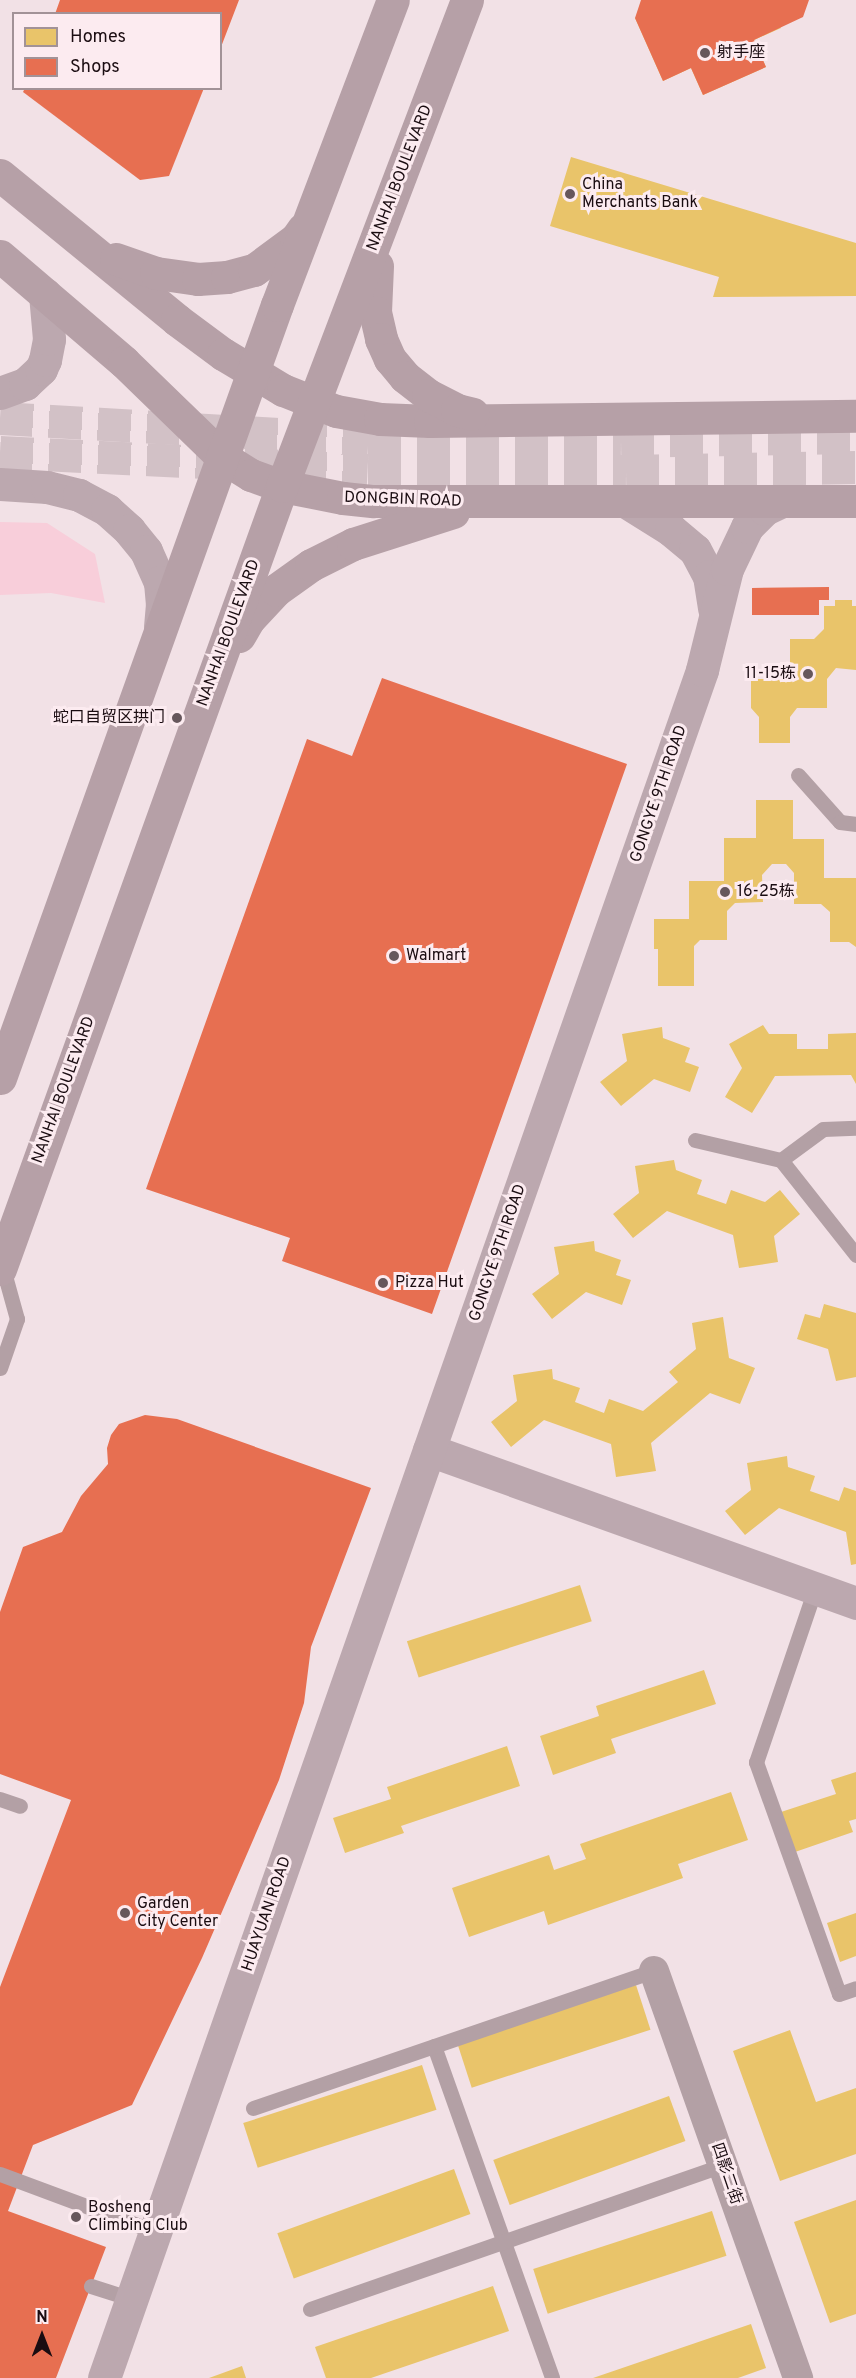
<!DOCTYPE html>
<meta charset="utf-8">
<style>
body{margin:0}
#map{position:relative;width:856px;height:2378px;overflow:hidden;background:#f2e1e6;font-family:Overpass,"Noto Sans SC",sans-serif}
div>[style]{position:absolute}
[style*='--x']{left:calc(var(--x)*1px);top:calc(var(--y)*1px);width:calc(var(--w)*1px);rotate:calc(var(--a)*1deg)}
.green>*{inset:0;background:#f8ceda}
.homes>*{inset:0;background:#e9c46a;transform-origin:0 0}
.shops>*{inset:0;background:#e76f51}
.highway-tunnel>*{height:33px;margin-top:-16.5px;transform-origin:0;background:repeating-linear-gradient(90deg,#d2c1c6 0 33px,transparent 0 49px)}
.lane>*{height:15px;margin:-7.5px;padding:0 7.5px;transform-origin:7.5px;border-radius:7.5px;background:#b3a0a5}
.street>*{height:30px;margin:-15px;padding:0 15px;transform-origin:15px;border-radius:15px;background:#b3a0a5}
.secondary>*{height:33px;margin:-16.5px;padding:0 16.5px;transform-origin:16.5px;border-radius:16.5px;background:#bca8af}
.primary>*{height:33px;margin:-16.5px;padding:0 16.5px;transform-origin:16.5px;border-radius:16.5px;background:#b6a0a7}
.dots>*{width:16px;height:16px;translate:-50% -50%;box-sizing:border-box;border:3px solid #fcebf0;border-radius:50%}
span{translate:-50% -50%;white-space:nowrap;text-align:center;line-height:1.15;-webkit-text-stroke:6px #fcebf0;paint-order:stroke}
.poi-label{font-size:16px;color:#1a0c11}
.left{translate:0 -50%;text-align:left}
.right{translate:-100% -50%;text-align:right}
.street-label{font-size:16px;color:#1a0c11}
.legend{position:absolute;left:12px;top:12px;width:210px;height:78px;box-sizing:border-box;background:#fcebf0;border:2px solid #a29297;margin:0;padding:8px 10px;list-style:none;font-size:18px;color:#1a0c11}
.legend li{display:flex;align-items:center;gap:12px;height:30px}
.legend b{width:30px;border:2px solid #a29297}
.north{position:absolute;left:12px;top:2306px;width:60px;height:60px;-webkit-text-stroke:4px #fcebf0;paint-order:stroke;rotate:0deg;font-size:16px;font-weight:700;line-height:24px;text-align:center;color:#1a0c11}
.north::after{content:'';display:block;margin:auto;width:21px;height:27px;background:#1a0c11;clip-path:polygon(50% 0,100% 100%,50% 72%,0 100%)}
</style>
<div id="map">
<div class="green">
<i style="clip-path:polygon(0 522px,47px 523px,95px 554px,105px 603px,51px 593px,0 595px)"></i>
</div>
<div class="homes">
<i style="clip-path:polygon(659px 0,768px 0,781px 28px,754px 40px,766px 67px,703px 95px,691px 68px,663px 81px,635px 18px,662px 6px)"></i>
<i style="clip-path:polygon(571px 157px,856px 243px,856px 296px,713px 297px,719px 277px,550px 226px)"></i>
<i style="clip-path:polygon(835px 600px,852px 600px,852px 606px,856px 606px,856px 670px,836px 668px,827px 679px,827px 708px,797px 708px,790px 717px,790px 743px,759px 743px,759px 717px,751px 708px,751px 679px,781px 679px,790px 669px,790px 639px,814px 639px,824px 629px,824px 606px,835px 606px)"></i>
<i style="clip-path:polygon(756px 800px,793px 800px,793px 839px,824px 839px,824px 878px,856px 878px,856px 947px,849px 942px,830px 942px,830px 912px,821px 904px,794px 904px,794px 873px,786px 864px,772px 864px,762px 875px,763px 902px,735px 903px,727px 911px,727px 940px,700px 940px,694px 946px,694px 986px,658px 986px,658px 949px,654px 949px,654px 919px,689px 919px,689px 881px,724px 881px,724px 838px,756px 838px)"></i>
<i style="clip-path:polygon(763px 1025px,769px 1034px,797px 1034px,797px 1049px,828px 1049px,828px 1034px,856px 1033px,856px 1084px,851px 1075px,775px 1076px,752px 1113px,725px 1097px,742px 1068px,729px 1044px)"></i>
<i style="clip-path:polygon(662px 1027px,663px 1038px,690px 1048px,685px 1062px,699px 1067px,690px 1092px,654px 1079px,621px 1106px,600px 1082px,627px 1061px,622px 1034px)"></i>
<i style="clip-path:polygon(674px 1160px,676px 1170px,702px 1180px,697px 1194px,726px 1204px,731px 1190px,765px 1202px,780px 1190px,800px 1214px,774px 1236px,778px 1262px,739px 1268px,733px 1235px,667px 1211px,633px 1238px,613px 1214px,639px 1193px,635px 1166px)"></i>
<i style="clip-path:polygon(594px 1241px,595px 1251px,621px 1260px,616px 1275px,631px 1280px,622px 1305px,586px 1292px,552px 1319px,532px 1294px,559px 1274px,554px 1247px)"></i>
<i style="clip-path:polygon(824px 1304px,856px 1313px,856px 1377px,836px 1381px,828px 1349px,797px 1339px,805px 1314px,820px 1318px)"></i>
<i style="clip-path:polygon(723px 1317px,729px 1358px,755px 1368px,740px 1404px,710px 1393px,651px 1443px,656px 1471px,616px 1477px,611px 1444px,544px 1420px,511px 1447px,491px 1422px,517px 1401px,513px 1375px,552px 1369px,553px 1379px,580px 1388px,575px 1402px,604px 1413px,609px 1399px,643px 1411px,678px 1382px,669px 1372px,696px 1349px,692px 1323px)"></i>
<i style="clip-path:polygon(787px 1456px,788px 1467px,815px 1476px,810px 1491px,839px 1501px,844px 1487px,856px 1491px,856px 1564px,851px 1565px,846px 1532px,779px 1508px,745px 1535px,725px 1511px,751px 1490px,747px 1463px)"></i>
<i style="left:580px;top:1585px;width:38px;height:182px;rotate:72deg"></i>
<i style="clip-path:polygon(704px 1670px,716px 1704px,611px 1739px,616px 1753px,553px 1775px,540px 1736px,599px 1716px,596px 1706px)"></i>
<i style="clip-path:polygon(507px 1746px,520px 1786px,401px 1826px,404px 1833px,345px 1853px,333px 1818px,391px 1799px,387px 1787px)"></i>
<i style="clip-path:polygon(856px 1772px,856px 1819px,849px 1821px,853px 1832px,795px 1852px,781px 1812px,836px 1794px,831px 1780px)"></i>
<i style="clip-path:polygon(731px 1792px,748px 1840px,678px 1864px,683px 1878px,548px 1925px,544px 1911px,469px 1937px,452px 1888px,549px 1855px,554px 1870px,586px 1859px,580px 1844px)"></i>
<i style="clip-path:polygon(856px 1913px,856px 1956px,840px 1962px,827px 1923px)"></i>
<i style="left:636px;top:1985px;width:47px;height:188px;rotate:72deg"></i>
<i style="clip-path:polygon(790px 2030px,816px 2102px,856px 2088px,856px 2154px,780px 2181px,733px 2051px)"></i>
<i style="left:422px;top:2065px;width:47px;height:188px;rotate:72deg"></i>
<i style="left:669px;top:2096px;width:48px;height:187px;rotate:70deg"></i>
<i style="left:454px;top:2169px;width:48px;height:188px;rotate:70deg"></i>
<i style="clip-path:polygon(856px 2200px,856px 2314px,830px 2323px,794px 2222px)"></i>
<i style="left:712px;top:2211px;width:47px;height:188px;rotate:72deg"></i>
<i style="clip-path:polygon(493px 2286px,509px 2331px,371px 2378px,326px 2378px,315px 2347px)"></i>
<i style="clip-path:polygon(751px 2324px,766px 2368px,738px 2378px,593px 2378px)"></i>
<i style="clip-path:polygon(242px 2366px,246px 2378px,209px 2378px)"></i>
</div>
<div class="shops">
<i style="clip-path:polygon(60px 0,239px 0,221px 47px,220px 14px,55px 14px)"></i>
<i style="clip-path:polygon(641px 0,809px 0,803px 17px,754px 40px,766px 67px,703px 95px,691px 68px,663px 81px,635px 18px)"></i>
<i style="clip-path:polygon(25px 88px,204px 88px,169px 176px,140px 180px,23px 92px)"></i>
<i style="clip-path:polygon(829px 587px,829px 600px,819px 600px,819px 615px,752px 615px,752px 588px)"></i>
<i style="clip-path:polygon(382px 678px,627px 764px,432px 1314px,282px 1261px,290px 1238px,146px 1189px,307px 739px,352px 756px)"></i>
<i style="clip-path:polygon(145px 1415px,177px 1419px,371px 1488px,311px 1647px,304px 1703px,279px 1780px,202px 1958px,132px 2105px,33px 2145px,8px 2211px,106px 2247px,56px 2378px,0 2378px,0 1987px,71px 1800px,0 1774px,0 1612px,23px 1547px,62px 1532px,81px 1496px,108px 1464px,107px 1448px,111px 1435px,119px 1424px)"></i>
</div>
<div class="highway-tunnel">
<i style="--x:0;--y:418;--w:369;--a:3.3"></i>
<i style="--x:368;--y:439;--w:253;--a:0.5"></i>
<i style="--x:621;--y:441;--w:235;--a:-1"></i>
<i style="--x:0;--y:452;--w:368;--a:2.8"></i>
<i style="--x:368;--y:470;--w:258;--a:0.2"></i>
<i style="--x:626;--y:471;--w:230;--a:-1"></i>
</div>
<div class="lane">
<i style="--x:798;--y:775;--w:63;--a:48.2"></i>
<i style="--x:840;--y:822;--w:16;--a:7"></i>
<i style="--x:695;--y:1140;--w:88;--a:13.1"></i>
<i style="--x:781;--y:1160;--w:52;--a:-36.4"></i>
<i style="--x:823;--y:1129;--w:33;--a:-2"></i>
<i style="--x:781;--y:1160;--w:121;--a:51.7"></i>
<i style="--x:0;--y:1368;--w:52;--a:-70.9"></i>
<i style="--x:17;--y:1319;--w:56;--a:-105.5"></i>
<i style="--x:815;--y:1589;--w:183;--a:108.8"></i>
<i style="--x:756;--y:1762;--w:246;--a:70.3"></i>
<i style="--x:839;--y:1994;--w:18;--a:-19"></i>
<i style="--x:0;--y:1799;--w:21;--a:19"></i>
<i style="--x:434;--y:2046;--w:352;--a:70.4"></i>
<i style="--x:253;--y:2108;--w:424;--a:-18.9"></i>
<i style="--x:0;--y:2174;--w:166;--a:20.4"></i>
<i style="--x:91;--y:2286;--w:43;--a:17.6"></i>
<i style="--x:310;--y:2309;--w:437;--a:-19.2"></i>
</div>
<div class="street">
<i style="--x:654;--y:1971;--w:432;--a:70.5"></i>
</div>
<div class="secondary">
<i style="--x:0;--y:393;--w:27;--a:-20"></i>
<i style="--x:25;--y:384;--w:22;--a:-43"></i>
<i style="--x:41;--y:369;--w:10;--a:-66"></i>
<i style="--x:45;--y:360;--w:21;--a:-79"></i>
<i style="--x:49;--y:339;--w:45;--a:-95.1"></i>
<i style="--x:0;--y:484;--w:47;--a:3.7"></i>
<i style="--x:47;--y:487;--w:33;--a:14"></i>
<i style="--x:79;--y:495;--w:32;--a:28"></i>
<i style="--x:107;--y:510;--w:30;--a:42"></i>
<i style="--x:129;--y:530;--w:27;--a:51"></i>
<i style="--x:146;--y:551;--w:34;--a:66"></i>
<i style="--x:160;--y:582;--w:22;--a:85"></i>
<i style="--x:162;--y:604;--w:23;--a:95"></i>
<i style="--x:628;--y:503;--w:51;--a:32.1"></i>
<i style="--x:671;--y:530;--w:31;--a:40"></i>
<i style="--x:695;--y:550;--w:30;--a:62"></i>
<i style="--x:709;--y:576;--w:33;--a:81"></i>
<i style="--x:429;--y:1450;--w:454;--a:19.7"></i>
<i style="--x:104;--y:2378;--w:1810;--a:-70.7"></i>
<i style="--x:702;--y:670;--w:104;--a:-76.1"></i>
<i style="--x:727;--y:569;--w:47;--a:-64.5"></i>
<i style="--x:747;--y:527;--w:25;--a:-45"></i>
<i style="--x:765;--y:509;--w:17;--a:-25"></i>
</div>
<div class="primary">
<i style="--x:0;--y:175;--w:229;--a:39.3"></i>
<i style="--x:177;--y:320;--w:57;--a:36.5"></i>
<i style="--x:223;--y:354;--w:70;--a:31"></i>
<i style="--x:283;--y:390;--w:57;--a:21.6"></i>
<i style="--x:336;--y:411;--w:45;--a:10.3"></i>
<i style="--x:380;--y:419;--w:50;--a:2.3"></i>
<i style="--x:430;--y:421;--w:426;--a:-0.7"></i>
<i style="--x:0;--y:256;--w:163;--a:40.5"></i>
<i style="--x:124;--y:362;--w:136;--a:44.1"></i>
<i style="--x:222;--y:457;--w:34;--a:32"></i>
<i style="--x:251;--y:475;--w:33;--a:20"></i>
<i style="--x:282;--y:486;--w:62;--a:11.1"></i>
<i style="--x:343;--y:498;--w:31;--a:6"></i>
<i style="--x:374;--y:501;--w:482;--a:0"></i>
<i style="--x:116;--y:259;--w:42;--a:19.3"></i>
<i style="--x:156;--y:273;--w:42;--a:8.1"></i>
<i style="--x:198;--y:279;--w:29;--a:-4"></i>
<i style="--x:227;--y:277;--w:28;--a:-15"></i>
<i style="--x:254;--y:270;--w:52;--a:-36.4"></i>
<i style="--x:296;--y:239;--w:12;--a:-55"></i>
<i style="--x:377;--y:266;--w:46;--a:92.5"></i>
<i style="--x:375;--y:312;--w:28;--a:77"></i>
<i style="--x:381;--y:339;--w:22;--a:66"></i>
<i style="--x:390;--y:359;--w:23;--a:50"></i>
<i style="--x:405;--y:377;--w:29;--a:38"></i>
<i style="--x:428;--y:395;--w:33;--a:27"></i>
<i style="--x:457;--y:410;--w:16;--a:14"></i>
<i style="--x:239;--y:636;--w:20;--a:-60"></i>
<i style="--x:249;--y:619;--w:40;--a:-47"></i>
<i style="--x:276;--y:590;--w:43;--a:-35.5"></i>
<i style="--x:311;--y:565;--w:47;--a:-26.6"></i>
<i style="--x:353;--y:544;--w:105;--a:-17.7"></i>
<i style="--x:0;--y:1078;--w:821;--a:-70.29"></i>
<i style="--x:277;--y:305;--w:326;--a:-69.2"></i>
<i style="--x:0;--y:1269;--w:832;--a:-70.19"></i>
<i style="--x:282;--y:486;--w:520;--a:-69.16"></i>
</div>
<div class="dots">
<i style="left:705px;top:53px;background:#66575c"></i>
<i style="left:570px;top:194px;background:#66575c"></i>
<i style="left:808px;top:674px;background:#66575c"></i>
<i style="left:177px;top:718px;background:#66575c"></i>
<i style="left:725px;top:892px;background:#66575c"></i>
<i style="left:394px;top:956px;background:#66575c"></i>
<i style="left:383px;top:1283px;background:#66575c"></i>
<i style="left:125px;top:1913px;background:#66575c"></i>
<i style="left:76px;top:2217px;background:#66575c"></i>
</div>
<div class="poi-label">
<span class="left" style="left:717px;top:53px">射手座</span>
<span class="left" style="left:582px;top:194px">China<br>Merchants Bank</span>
<span class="right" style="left:796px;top:674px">11-15栋</span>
<span class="right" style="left:165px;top:718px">蛇口自贸区拱门</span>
<span class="left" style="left:737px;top:892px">16-25栋</span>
<span class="left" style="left:406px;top:956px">Walmart</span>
<span class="left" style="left:395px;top:1283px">Pizza Hut</span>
<span class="left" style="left:137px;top:1913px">Garden<br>City Center</span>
<span class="left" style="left:88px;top:2217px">Bosheng<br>Climbing Club</span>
</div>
<div class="street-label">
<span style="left:400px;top:178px;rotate:-69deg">NANHAI BOULEVARD</span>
<span style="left:403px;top:500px;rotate:2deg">DONGBIN ROAD</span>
<span style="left:229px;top:633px;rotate:-70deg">NANHAI BOULEVARD</span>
<span style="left:659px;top:794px;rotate:-71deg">GONGYE 9TH ROAD</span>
<span style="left:64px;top:1090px;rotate:-70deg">NANHAI BOULEVARD</span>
<span style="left:498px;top:1253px;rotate:-71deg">GONGYE 9TH ROAD</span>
<span style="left:267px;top:1914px;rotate:-71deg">HUAYUAN ROAD</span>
<span style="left:726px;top:2174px;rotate:71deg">四影二街</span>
</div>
<ul class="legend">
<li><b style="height:16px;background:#e9c46a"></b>Homes</li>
<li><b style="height:16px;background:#e76f51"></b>Shops</li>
</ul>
<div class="north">N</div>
</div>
